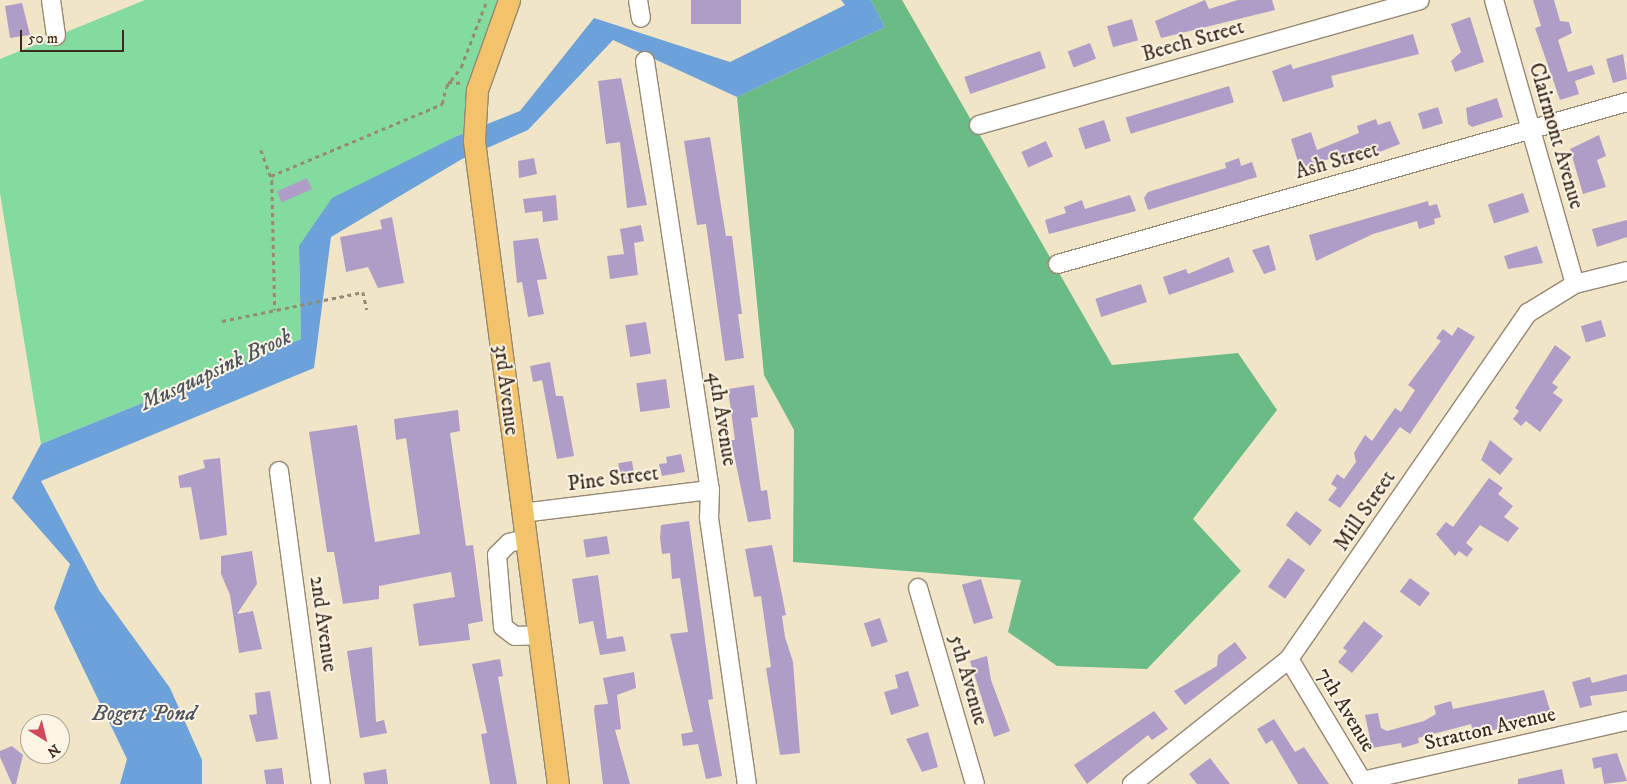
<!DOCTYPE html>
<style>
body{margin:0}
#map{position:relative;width:1627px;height:784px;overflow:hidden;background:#f1e5c8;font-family:"IM FELL DW Pica",serif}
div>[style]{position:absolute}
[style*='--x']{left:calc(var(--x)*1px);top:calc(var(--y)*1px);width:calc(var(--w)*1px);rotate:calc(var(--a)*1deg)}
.green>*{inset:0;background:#83db9f}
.forest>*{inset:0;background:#6abb86}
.water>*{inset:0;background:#6ca1d9}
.building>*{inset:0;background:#af9dc8;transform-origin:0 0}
.path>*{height:2.5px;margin-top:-1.25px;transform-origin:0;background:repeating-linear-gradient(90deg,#968873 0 4px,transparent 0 8px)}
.roads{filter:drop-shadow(1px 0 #968873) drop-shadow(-1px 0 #968873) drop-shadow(0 1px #968873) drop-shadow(0 -1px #968873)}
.minor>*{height:18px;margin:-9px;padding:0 9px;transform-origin:9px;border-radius:9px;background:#fff}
.major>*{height:21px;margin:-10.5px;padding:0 10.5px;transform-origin:10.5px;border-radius:10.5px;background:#f2c36a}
span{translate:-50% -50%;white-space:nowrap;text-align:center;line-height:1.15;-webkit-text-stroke:4px #fcf5e5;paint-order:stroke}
.street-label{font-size:21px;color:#3b2a1e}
.water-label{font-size:22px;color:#4c545f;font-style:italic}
.north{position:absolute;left:20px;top:714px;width:50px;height:50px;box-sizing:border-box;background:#fcf5e5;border:1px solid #afa495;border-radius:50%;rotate:144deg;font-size:14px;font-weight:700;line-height:20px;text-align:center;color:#3b2a1e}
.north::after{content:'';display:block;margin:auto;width:18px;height:22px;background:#d1495b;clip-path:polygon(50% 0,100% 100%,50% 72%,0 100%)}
.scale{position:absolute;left:20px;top:30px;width:104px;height:22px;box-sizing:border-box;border:2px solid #3b2a1e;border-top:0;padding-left:6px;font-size:15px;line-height:18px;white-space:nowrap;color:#3b2a1e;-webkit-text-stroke:4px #fcf5e5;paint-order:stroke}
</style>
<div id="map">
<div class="green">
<i style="clip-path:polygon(145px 0,509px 0,473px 128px,442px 144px,299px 246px,301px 339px,41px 444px,0 193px,0 59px)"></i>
</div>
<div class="forest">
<i style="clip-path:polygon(871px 0,902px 0,1112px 365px,1238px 353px,1277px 410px,1193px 519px,1241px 571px,1147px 669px,1057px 666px,1008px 632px,1021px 580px,793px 562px,794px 430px,764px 375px,737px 97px,885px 27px)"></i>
</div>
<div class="water">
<i style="clip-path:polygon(841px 0,871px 0,885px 27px,737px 97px,613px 40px,528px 130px,462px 159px,331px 237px,314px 368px,41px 481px,99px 590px,170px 688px,202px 760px,202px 784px,120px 784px,127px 759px,54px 608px,70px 564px,12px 498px,41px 444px,301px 339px,299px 246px,332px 198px,457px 136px,520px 111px,594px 18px,730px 62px,845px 5px)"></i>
</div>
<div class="building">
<i style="left:691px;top:0;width:50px;height:24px"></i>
<i style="clip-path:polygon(1205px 0,1209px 9px,1238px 0,1272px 0,1275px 10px,1161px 38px,1155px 21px)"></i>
<i style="clip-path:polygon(1533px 0,1554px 0,1560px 21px,1569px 22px,1572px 33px,1558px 40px,1568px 72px,1592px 65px,1595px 74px,1575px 81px,1579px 94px,1560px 100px,1535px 28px,1541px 26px)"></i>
<i style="clip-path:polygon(22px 3px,30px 35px,10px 38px,5px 6px)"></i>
<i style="clip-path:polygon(1470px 17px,1484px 62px,1455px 72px,1451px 61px,1461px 52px,1451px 24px)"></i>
<i style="left:1132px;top:19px;width:22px;height:26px;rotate:74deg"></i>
<i style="clip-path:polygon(1413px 34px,1419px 54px,1331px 76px,1334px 87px,1283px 102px,1272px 71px,1291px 64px,1293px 69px)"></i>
<i style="left:1090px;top:43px;width:17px;height:24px;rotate:69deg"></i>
<i style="left:1040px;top:51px;width:18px;height:80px;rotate:71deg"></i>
<i style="clip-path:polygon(1623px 54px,1627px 79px,1613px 83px,1606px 59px)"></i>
<i style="clip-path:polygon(621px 78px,647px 205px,627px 208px,620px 142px,606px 144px,598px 81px)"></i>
<i style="left:1229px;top:86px;width:17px;height:108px;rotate:73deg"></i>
<i style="clip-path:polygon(1497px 98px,1503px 117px,1472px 127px,1468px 124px,1466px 108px)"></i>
<i style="left:1438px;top:107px;width:17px;height:21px;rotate:73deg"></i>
<i style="clip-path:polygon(1376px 119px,1378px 125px,1390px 121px,1400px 144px,1346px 165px,1339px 156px,1300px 168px,1291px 139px,1311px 132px,1317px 150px,1359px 133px,1357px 126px)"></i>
<i style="left:1104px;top:120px;width:22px;height:27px;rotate:72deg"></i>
<i style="clip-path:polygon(1599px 135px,1606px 156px,1597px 160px,1606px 187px,1583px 194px,1570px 149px)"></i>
<i style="clip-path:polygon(710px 137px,726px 236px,732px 236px,742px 314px,738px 314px,744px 358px,725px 361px,706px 224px,697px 225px,684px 141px)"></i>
<i style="left:1046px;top:141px;width:17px;height:27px;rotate:66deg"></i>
<i style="clip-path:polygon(534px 158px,537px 174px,519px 178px,518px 161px)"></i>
<i style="clip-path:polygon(1239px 158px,1241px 166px,1252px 162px,1257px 177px,1148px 210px,1144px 198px,1148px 192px,1226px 168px,1225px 163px)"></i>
<i style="left:307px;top:178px;width:12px;height:33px;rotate:66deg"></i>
<i style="left:1523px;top:193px;width:20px;height:37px;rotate:72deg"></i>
<i style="clip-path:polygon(556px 195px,558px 220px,543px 222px,542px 211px,525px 213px,523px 199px)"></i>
<i style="clip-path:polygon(1130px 195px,1136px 211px,1049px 234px,1045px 220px,1066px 213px,1064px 207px,1082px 200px,1085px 209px)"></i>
<i style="clip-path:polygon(1428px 201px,1429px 206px,1437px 204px,1441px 217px,1434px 219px,1435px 224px,1419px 229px,1417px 221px,1373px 234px,1316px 261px,1309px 235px)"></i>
<i style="clip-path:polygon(392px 217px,404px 283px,378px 288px,368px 267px,346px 272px,340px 237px,382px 229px,380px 220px)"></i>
<i style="clip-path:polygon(1627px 220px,1627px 237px,1597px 247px,1592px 229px)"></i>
<i style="clip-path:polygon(641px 225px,644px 241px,634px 243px,638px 275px,610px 279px,607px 256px,624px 254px,620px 229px)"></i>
<i style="clip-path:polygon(538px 238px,547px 279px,537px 280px,544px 314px,528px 317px,522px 282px,517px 283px,513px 241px)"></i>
<i style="clip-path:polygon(1269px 245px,1276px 270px,1264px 274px,1252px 250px)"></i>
<i style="clip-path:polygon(1537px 246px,1543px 263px,1508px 269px,1504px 256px)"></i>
<i style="clip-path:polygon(1229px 257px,1234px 272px,1169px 295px,1163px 277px,1186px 269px,1188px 274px)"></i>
<i style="left:1141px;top:284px;width:19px;height:48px;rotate:72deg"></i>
<i style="left:1601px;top:320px;width:17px;height:21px;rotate:73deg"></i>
<i style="left:646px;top:322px;width:32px;height:21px;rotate:81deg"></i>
<i style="clip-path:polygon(1458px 327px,1475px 337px,1410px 434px,1400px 427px,1340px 508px,1328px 500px,1337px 488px,1331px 484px,1337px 474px,1344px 479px,1356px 462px,1354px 453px,1365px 435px,1372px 441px,1395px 408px,1401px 412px,1415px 390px,1408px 385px,1441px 341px,1436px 338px,1443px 329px,1452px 336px)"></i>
<i style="clip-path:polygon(1555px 345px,1571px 357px,1552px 383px,1558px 387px,1553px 393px,1563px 400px,1540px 432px,1526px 421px,1521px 426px,1513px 419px,1519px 411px,1515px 408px)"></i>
<i style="clip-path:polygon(550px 362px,556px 396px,563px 396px,574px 456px,557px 459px,542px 380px,533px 382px,530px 366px)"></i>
<i style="left:666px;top:379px;width:29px;height:30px;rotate:82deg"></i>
<i style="clip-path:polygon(754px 385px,758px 417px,751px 418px,761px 491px,767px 490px,771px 519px,748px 522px,731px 440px,735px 440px,728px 389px)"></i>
<i style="clip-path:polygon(458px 410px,460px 431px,450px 433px,466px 546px,473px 545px,483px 621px,468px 624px,470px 640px,419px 646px,413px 604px,455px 597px,451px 572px,379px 586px,379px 599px,343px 604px,334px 552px,327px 552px,309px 432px,357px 425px,375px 542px,420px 534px,406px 438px,396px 440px,394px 419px)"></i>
<i style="clip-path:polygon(1490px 440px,1513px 459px,1500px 475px,1481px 460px)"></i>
<i style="clip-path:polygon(681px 454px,685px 472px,662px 476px,659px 464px,667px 463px,666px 457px)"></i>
<i style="clip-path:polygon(220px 458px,227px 535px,200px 540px,191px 487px,180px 488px,178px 476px,205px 468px,203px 460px)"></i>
<i style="left:632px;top:461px;width:19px;height:14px;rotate:81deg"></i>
<i style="clip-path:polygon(1489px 478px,1503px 488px,1498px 494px,1513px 506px,1504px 517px,1519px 528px,1508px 542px,1480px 525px,1466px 543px,1473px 549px,1467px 557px,1459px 551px,1455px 556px,1436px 534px,1446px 522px,1453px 527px)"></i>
<i style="clip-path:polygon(1296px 511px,1322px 530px,1310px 546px,1286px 525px)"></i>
<i style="clip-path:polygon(689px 521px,713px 699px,708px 700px,722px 776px,706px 779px,698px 744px,683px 746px,681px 734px,693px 732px,670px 634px,688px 632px,680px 578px,672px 579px,670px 553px,662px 554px,660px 538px,661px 525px)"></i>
<i style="left:607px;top:536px;width:18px;height:24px;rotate:81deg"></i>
<i style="clip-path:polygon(772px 545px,786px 615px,782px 616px,785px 637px,793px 662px,800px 753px,780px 755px,766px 668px,771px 667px,761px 596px,754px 597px,745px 549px)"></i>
<i style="clip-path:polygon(252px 551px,257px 584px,237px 614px,253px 611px,262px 649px,239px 653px,230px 595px,221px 574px,221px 556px)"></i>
<i style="left:1288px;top:558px;width:21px;height:35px;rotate:35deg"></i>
<i style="clip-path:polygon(598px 575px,607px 639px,623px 636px,626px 651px,600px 655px,593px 621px,579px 624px,572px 579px)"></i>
<i style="left:1410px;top:578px;width:25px;height:17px;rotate:37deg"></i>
<i style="left:981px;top:579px;width:41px;height:20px;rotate:73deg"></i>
<i style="left:880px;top:618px;width:25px;height:17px;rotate:72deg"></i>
<i style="clip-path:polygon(1364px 621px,1383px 636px,1352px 673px,1338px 662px,1347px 651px,1343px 648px)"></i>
<i style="clip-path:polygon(1235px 642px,1247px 658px,1185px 705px,1174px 691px,1217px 666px,1218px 655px)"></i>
<i style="clip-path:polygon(372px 647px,376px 722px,384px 720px,387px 733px,360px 738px,347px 651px)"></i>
<i style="clip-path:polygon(987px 656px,991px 680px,1010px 731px,994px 737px,970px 661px)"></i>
<i style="clip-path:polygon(500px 659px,503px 676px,498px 677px,517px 784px,490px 784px,481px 734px,487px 733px,472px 664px)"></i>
<i style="clip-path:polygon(908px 671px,919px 706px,891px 715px,884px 692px,898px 688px,895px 675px)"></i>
<i style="clip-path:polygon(634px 672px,636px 688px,617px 695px,621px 729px,615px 730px,630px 784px,603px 784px,594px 710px,595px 705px,608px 704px,603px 678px)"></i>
<i style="clip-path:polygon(1627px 674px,1627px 691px,1590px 696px,1592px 705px,1580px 708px,1572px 682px,1590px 677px,1592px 683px)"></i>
<i style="clip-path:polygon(1544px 690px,1550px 710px,1514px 725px,1474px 735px,1471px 724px,1418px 738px,1419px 743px,1402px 748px,1401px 743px,1372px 748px,1365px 715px,1378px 713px,1381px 728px,1387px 731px,1424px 721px,1436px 714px,1434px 706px,1451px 701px,1453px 709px)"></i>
<i style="clip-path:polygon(270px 691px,278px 739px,256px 742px,249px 715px,257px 714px,255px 693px)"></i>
<i style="clip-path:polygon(1154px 711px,1168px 729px,1152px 740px,1148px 735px,1087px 784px,1074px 765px)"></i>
<i style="clip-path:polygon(1274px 719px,1295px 752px,1304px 747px,1329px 784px,1298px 784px,1272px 740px,1266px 744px,1257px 729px)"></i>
<i style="clip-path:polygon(928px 732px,938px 767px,922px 772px,906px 739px)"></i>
<i style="clip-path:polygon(12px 746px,23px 755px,16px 784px,12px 784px,0 757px,0 751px)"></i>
<i style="clip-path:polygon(1617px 753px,1627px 781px,1604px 784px,1601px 767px,1594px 769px,1592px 758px)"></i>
<i style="clip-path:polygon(1210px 758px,1230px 784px,1197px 784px,1189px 774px)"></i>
<i style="clip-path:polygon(282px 768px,284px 784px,266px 784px,264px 770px)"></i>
<i style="clip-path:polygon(386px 769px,388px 784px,365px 784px,363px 773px)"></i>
<i style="clip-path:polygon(1562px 769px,1565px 784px,1518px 784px,1518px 779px)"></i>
</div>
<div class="path">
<i style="--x:448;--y:82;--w:14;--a:4"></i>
<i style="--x:261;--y:150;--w:33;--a:70"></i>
<i style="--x:272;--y:181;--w:129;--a:88.7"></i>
<i style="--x:271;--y:176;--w:186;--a:-22.8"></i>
<i style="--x:442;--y:104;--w:17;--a:-77"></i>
<i style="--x:446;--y:87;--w:25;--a:-53"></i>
<i style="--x:461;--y:67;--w:72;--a:-68.8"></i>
<i style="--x:222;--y:321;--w:144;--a:-11.6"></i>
<i style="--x:363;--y:292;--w:18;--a:77"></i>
</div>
<div class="roads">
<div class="minor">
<i style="--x:51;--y:0;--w:36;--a:82"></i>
<i style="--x:638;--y:0;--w:18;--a:81"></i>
<i style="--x:1494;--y:0;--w:295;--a:74.1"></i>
<i style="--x:645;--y:61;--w:434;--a:81.4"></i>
<i style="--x:710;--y:490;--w:28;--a:92"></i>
<i style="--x:709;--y:518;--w:269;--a:81.9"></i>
<i style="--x:979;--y:125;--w:458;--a:-15.8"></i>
<i style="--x:1058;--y:264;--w:592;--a:-15.89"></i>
<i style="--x:279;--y:471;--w:316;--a:82.4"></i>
<i style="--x:522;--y:513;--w:189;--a:-7"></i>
<i style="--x:526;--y:539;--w:17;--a:167"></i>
<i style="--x:509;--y:543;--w:17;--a:135"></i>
<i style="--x:497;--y:555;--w:72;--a:85.2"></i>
<i style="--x:503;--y:627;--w:15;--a:37"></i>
<i style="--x:515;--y:636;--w:23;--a:-2"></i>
<i style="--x:918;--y:588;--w:204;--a:73.8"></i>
<i style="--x:1289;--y:659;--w:146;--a:59"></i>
<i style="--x:1362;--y:781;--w:272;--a:-12.8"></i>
<i style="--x:1132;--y:784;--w:201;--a:-38.5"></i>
<i style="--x:1289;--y:659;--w:421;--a:-55.4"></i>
<i style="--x:1528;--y:313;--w:55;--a:-31.7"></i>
<i style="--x:1575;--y:284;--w:54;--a:-14"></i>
</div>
<div class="major">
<i style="--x:509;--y:0;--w:96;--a:109.6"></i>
<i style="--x:477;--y:90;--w:51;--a:93.4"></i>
<i style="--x:474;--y:141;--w:648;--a:82.56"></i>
</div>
</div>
<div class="street-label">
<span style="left:1193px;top:41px;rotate:-16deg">Beech Street</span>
<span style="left:1556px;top:136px;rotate:74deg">Clairmont Avenue</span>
<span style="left:1337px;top:161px;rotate:-16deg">Ash Street</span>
<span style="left:506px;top:390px;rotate:83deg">3rd Avenue</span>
<span style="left:722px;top:419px;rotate:81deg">4th Avenue</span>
<span style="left:613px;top:479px;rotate:-7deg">Pine Street</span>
<span style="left:1365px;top:511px;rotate:-56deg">Mill Street</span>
<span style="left:323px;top:624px;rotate:82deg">2nd Avenue</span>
<span style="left:968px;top:680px;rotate:74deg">5th Avenue</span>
<span style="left:1346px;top:710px;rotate:59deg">7th Avenue</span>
<span style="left:1490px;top:729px;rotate:-13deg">Stratton Avenue</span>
</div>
<div class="water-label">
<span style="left:216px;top:370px;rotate:-25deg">Musquapsink Brook</span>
<span style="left:144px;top:714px">Bogert Pond</span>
</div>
<div class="north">N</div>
<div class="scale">50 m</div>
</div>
